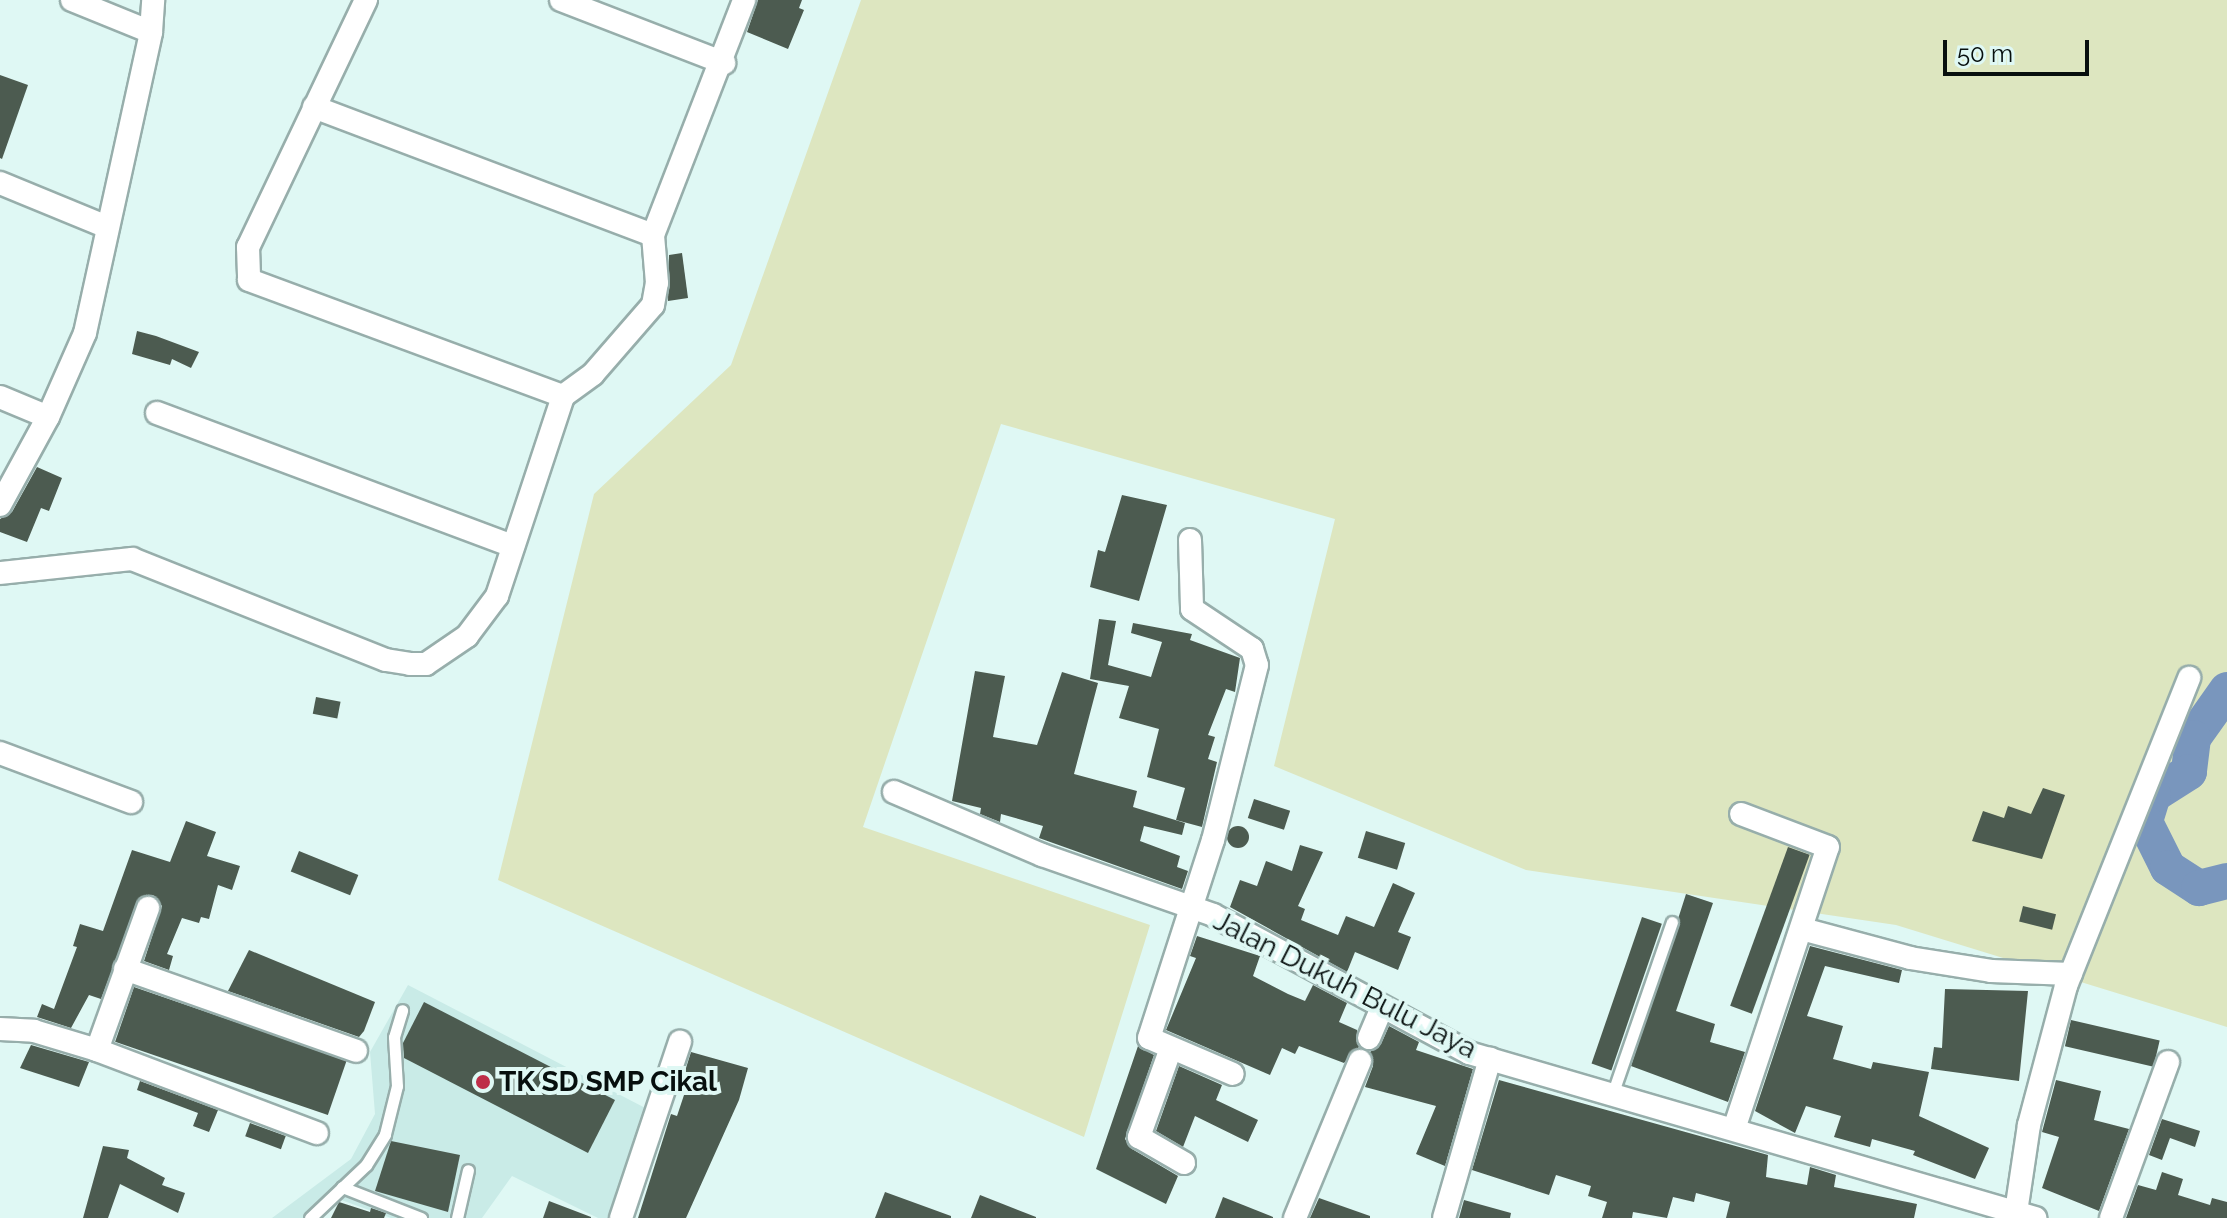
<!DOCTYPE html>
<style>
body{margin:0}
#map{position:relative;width:2227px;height:1218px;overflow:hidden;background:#dff8f4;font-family:Raleway,sans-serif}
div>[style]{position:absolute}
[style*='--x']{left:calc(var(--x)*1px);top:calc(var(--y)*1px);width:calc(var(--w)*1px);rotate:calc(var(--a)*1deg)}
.built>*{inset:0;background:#c9ebe7}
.green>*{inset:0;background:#dde6c0}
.river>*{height:36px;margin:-18px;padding:0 18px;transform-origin:18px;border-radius:18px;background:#7996bd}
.building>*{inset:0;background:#4c5b50;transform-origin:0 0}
.round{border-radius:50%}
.roads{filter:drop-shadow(2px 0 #97aeab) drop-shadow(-2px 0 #97aeab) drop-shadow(0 2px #97aeab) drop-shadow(0 -2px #97aeab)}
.service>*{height:11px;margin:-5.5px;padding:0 5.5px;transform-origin:5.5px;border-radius:5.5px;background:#fff}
.minor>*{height:22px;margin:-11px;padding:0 11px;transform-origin:11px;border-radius:11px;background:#fff}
.dots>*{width:22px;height:22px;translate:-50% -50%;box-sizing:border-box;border:4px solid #dff8f4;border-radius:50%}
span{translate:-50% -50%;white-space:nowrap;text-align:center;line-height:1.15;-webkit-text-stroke:8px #dff8f4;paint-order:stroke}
.street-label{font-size:28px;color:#070f0e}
.poi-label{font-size:28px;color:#070f0e;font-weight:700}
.left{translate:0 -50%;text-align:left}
.scale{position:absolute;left:1943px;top:40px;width:146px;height:36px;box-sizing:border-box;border:4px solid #070f0e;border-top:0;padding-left:10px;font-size:24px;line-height:28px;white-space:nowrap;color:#070f0e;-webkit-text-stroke:6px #dff8f4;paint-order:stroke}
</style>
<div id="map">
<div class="built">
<i style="clip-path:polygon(408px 985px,653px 1112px,614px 1218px,598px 1218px,512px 1176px,482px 1218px,391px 1218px,333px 1197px,314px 1218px,272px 1218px,351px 1159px,375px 1114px,370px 1052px)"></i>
</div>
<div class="green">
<i style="clip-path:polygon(861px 0,2227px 0,2227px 1027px,1896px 925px,1526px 870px,1274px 766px,1335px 519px,1001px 424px,863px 827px,1150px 925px,1084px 1137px,498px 880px,594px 494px,731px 365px)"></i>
</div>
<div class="river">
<i style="--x:2227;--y:690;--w:59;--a:125.3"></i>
<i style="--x:2193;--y:738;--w:34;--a:97"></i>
<i style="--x:2189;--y:772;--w:43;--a:147.4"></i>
<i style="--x:2153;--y:795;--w:28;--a:107"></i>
<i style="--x:2145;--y:822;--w:51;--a:63.4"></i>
<i style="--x:2168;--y:868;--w:37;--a:33"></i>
<i style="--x:2199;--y:888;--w:29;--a:-14"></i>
</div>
<div class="building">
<i style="clip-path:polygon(758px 0,802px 0,799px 8px,804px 10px,788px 49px,747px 32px)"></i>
<i style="clip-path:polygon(0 75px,28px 85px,2px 159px,0 158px)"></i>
<i style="clip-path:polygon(682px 253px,688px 298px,668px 301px,669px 255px)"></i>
<i style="clip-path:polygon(137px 331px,156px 336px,199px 352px,191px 368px,172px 359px,170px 365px,132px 354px)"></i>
<i style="clip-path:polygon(37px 467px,62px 478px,49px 511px,41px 508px,27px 542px,0 532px,0 519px,12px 512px)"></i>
<i style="clip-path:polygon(1122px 495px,1167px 505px,1139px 601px,1090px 587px,1098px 550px,1105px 552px)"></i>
<i style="clip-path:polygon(1099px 619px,1116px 621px,1108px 665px,1151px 677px,1162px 642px,1131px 633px,1133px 623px,1192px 634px,1190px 640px,1240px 658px,1235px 692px,1226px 689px,1208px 735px,1215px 737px,1208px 759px,1217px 762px,1202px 827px,1176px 820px,1185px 788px,1147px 777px,1159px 729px,1119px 718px,1129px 686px,1090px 679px)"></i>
<i style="clip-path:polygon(975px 671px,1005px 676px,993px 737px,1037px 745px,1062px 672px,1098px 683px,1074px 774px,1137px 791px,1133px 807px,1185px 823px,1182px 835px,1144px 826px,1140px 841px,1180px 856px,1177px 867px,1188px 871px,1182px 889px,1039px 838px,1043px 826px,1001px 814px,1000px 822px,980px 814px,981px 808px,952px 801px)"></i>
<i style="left:316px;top:697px;width:25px;height:17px;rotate:11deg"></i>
<i style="clip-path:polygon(2043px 788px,2065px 795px,2042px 859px,1972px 841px,1983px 811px,2004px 818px,2008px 806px,2031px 814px)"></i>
<i style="left:1254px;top:799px;width:38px;height:20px;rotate:18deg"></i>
<i style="clip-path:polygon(186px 821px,216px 832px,207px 856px,240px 866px,232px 890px,218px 885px,209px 919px,201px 917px,199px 923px,182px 918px,167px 954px,173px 956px,169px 970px,144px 961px,162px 906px,153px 895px,140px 897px,101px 999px,89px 995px,71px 1028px,37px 1017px,42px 1004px,54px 1009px,77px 947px,73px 946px,80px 924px,103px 931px,132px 850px,170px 862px)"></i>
<i class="round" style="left:1227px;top:826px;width:22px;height:22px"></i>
<i style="left:1366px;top:831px;width:41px;height:28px;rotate:17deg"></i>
<i style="clip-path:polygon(1300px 845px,1323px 852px,1298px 906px,1305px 909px,1301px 920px,1338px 935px,1346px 916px,1374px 927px,1393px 883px,1415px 893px,1398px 932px,1411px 937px,1398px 970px,1355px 952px,1347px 972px,1230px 907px,1240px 880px,1257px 886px,1266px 861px,1292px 871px)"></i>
<i style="left:1788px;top:847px;width:23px;height:169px;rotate:20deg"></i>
<i style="left:299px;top:851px;width:64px;height:22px;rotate:22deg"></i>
<i style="clip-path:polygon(1686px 894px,1713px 903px,1676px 1011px,1715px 1024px,1710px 1042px,1745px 1052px,1728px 1102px,1631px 1066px)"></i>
<i style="left:2023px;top:906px;width:34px;height:16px;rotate:14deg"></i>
<i style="left:1642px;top:917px;width:21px;height:155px;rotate:19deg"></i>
<i style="clip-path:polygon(1197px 936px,1260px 956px,1253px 976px,1288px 994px,1305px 1001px,1313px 985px,1347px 1003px,1339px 1022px,1357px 1030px,1359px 1047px,1344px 1063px,1299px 1046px,1295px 1054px,1282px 1048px,1270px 1075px,1166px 1030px,1196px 958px,1190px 956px)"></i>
<i style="clip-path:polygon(1810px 946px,1902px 970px,1899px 983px,1825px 966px,1807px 1016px,1843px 1026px,1833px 1059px,1871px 1069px,1873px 1062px,1929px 1072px,1919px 1116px,1989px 1148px,1975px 1179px,1913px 1155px,1915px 1151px,1872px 1139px,1870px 1147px,1834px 1137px,1841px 1116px,1806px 1106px,1795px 1133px,1755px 1111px)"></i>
<i style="clip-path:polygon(249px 950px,375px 1002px,364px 1031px,359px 1037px,228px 991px)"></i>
<i style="left:134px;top:987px;width:225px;height:58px;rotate:19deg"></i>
<i style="clip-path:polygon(1945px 989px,2028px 991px,2019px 1081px,1931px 1069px,1934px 1047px,1942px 1048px)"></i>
<i style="clip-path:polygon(424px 1002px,615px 1100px,588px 1153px,404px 1058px,403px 1043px)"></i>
<i style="left:2071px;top:1020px;width:91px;height:27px;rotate:13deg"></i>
<i style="clip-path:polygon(1389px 1026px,1419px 1042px,1416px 1050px,1473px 1069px,1445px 1166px,1416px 1154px,1436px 1106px,1365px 1087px,1373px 1066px,1370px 1052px,1381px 1044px)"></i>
<i style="clip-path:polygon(31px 1045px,89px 1062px,79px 1087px,20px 1068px)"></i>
<i style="clip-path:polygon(1138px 1046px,1154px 1055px,1125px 1139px,1132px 1149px,1178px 1176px,1166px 1204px,1096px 1169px)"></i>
<i style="clip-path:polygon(691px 1052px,748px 1068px,739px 1100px,686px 1218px,638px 1218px,671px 1114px,677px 1116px,687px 1086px,681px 1084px)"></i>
<i style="clip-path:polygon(1179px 1066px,1222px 1085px,1216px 1100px,1258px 1120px,1248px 1142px,1195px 1116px,1183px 1147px,1156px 1131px)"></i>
<i style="clip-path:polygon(1499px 1080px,1768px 1155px,1766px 1177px,1807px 1185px,1810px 1167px,1836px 1175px,1834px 1187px,1917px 1204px,1914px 1218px,1726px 1218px,1730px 1202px,1696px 1193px,1694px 1202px,1673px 1197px,1667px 1218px,1633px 1212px,1632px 1218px,1602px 1218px,1607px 1202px,1588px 1196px,1591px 1186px,1556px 1175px,1549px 1195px,1472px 1170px)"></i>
<i style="clip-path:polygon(2056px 1080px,2101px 1091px,2094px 1120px,2129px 1129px,2099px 1211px,2042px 1188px,2059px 1137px,2042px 1132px)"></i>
<i style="clip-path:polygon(140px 1081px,218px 1110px,209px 1132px,193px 1126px,198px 1113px,137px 1090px)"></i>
<i style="clip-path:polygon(2162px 1119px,2200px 1131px,2195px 1147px,2170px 1138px,2162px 1160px,2149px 1155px)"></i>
<i style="left:250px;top:1123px;width:38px;height:14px;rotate:20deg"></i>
<i style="clip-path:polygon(391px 1141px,460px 1155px,448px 1212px,375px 1191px)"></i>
<i style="clip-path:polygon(103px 1146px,129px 1150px,127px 1158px,165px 1178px,162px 1185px,185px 1193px,178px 1213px,120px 1184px,108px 1218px,83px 1218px)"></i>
<i style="clip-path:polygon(2162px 1172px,2183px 1179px,2178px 1195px,2210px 1205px,2212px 1198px,2227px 1202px,2227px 1218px,2126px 1218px,2138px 1185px,2156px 1190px)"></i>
<i style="clip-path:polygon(885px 1192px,951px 1216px,951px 1218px,875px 1218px)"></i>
<i style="clip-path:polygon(980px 1195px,1036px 1217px,1036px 1218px,971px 1218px)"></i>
<i style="clip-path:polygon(1223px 1197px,1273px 1217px,1273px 1218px,1215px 1218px)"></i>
<i style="clip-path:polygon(1319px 1198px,1370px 1216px,1370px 1218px,1310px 1218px)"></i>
<i style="clip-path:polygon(1464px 1200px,1511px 1213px,1510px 1218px,1459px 1218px)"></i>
<i style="clip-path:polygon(549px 1201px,591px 1217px,591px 1218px,543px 1218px)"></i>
<i style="clip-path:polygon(339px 1202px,370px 1212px,371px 1208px,386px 1213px,384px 1218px,331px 1218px)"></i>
</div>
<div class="roads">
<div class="service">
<i style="--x:1612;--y:1095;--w:183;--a:-70.9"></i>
<i style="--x:342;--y:1187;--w:85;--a:21.4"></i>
<i style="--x:310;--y:1218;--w:77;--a:-43.4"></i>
<i style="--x:366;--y:1165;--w:36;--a:-58"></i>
<i style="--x:385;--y:1134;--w:49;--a:-76"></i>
<i style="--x:397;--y:1086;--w:49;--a:-93.5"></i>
<i style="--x:394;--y:1037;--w:28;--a:-73"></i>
<i style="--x:457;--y:1218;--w:49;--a:-77.1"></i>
</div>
<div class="minor">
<i style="--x:72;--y:0;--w:85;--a:22.1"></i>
<i style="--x:366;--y:0;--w:274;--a:115.5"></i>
<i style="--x:248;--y:247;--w:33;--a:88"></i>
<i style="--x:249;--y:280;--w:335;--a:20.3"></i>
<i style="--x:561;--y:0;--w:175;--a:21.1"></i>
<i style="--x:314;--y:107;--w:362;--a:20.7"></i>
<i style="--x:0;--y:183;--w:113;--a:22.3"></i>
<i style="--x:0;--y:397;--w:52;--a:22.6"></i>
<i style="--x:157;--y:413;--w:380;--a:20.5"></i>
<i style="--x:0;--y:505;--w:100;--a:-61.4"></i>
<i style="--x:48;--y:417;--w:92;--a:-66.2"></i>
<i style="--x:85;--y:333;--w:308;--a:-77.6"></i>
<i style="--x:151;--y:32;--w:32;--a:-86"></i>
<i style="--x:1190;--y:540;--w:69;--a:88.3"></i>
<i style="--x:1192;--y:609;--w:72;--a:33.7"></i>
<i style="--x:1252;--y:649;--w:17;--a:73"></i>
<i style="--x:1257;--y:665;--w:180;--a:104.1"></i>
<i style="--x:1213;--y:840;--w:208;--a:107.9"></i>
<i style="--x:1149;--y:1038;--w:91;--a:23.2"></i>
<i style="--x:0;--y:573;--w:133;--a:-6.1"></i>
<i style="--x:132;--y:559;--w:273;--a:21.7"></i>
<i style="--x:386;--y:660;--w:24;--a:9"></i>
<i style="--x:410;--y:664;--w:16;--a:0"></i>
<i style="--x:426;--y:664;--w:50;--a:-34.3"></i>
<i style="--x:467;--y:636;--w:50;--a:-53.1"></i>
<i style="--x:497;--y:596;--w:211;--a:-71.7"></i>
<i style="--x:563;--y:396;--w:37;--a:-36"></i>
<i style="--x:593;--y:374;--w:91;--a:-49"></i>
<i style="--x:653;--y:305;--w:22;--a:-80"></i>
<i style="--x:657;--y:283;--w:48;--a:-94.8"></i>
<i style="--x:653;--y:235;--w:252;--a:-68.8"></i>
<i style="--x:0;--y:753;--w:140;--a:20.5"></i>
<i style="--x:894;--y:792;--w:161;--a:23.1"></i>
<i style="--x:1042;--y:855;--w:181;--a:19.3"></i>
<i style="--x:1213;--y:915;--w:291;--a:28.3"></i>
<i style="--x:1469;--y:1053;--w:590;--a:16.25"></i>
<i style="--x:1802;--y:929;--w:112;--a:15"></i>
<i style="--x:1910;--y:958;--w:82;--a:9.1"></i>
<i style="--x:1991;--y:971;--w:80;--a:2.1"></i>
<i style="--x:125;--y:969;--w:245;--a:19.5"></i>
<i style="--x:0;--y:1029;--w:34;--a:3"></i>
<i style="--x:34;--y:1031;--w:66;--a:16.8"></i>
<i style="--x:97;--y:1050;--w:151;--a:-70.2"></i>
<i style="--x:1369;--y:1038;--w:33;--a:-67"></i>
<i style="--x:1171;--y:1048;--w:95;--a:109.8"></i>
<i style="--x:1139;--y:1137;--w:52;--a:30"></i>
<i style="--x:97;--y:1050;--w:235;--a:20.7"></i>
<i style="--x:1734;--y:1129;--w:297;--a:-71.6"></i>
<i style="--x:1828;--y:847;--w:93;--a:-159.2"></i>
<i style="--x:2016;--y:1212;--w:88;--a:-81.5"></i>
<i style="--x:2029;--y:1125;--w:144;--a:-75.1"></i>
<i style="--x:2066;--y:986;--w:332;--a:-68.2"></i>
<i style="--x:621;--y:1218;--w:186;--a:-71.5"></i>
<i style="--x:1295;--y:1218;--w:170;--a:-67.5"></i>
<i style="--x:1444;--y:1218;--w:166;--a:-73.9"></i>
<i style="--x:2111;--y:1218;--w:166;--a:-69.9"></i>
</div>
</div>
<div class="dots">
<i style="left:483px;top:1082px;background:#be2d48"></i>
</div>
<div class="street-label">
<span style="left:1345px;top:985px;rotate:27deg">Jalan Dukuh Bulu Jaya</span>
</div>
<div class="poi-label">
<span class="left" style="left:499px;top:1082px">TK SD SMP Cikal</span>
</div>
<div class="scale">50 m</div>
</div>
